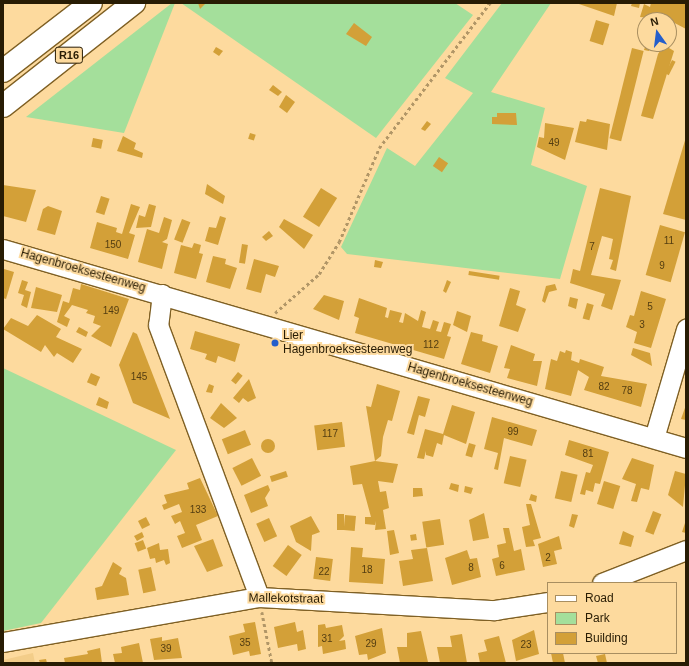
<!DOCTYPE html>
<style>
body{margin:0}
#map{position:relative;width:689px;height:666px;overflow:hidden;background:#fdda9e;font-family:Helvetica,sans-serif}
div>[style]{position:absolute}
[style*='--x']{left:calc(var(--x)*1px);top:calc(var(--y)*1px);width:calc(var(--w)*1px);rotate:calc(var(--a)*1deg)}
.built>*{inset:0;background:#f3cd89}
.green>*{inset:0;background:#a4df9b}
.building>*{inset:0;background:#d3a038;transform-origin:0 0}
.round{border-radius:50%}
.path>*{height:2.5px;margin-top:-1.25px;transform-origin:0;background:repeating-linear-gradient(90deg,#b19667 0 3px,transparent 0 6px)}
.roads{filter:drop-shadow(1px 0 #7f6024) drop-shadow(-1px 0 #7f6024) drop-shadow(0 1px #7f6024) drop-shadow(0 -1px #7f6024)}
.minor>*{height:19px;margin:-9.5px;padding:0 9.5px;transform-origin:9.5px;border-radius:9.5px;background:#fff}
.highway>*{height:22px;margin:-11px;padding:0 11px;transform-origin:11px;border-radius:11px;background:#fff}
.dots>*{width:11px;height:11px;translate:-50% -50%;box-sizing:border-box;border:2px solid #fdda9e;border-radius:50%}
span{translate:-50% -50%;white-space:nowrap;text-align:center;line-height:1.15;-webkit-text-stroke:4px #fdda9e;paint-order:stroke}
.number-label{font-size:10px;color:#533d11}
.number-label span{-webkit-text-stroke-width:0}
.shield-label span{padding:1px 3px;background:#fdda9e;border:1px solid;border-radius:3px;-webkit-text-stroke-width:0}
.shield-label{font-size:11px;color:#281c04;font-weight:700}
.street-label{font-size:12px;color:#281c04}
.poi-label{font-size:12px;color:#281c04}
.left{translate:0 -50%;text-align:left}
.frame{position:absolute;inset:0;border:4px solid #281c04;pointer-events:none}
.legend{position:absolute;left:547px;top:582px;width:130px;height:72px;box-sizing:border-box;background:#fdda9e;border:1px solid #a88e60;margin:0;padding:5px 7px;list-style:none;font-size:12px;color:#281c04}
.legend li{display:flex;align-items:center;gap:8px;height:20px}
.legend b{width:20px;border:1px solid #a88e60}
.north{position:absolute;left:637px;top:12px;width:40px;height:40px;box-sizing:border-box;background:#fdda9e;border:1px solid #a88e60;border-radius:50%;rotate:346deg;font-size:11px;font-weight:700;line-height:16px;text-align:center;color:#281c04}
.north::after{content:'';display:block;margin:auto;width:14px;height:18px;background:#245ecb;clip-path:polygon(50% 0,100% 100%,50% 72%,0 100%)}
</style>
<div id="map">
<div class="built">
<i style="clip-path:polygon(33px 653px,35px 663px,3px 663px,3px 660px)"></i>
</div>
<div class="green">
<i style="clip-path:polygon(172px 3px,175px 3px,124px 133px,26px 117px)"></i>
<i style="clip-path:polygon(181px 3px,455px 3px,473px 15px,376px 138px)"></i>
<i style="clip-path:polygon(502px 3px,551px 3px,491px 92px,545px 108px,531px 165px,587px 186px,560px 279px,347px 254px,341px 247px,387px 148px,415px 166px,473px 93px,445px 78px)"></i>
<i style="clip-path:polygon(3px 368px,176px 450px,41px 623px,3px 631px)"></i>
</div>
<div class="building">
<i style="clip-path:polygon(198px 3px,206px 3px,200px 9px)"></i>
<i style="clip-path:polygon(576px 3px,617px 3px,614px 16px)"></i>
<i style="clip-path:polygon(632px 3px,640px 3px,639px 8px,631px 6px)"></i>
<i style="clip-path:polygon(651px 3px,686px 4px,686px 29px,669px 20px,640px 17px,644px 4px,650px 7px)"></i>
<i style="left:596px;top:20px;width:14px;height:22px;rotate:17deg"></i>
<i style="clip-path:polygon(354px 23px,372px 37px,366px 46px,346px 34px)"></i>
<i style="clip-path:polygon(646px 44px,651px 44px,649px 51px,644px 50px)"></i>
<i style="clip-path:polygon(664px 45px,674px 51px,653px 119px,641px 116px,658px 54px)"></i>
<i style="clip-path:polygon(216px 47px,223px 51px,219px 56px,213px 52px)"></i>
<i style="left:632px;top:48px;width:12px;height:93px;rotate:14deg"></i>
<i style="left:672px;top:60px;width:4px;height:15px;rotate:27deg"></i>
<i style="clip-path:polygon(273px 85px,282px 92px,278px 96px,269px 90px)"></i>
<i style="clip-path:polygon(286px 95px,295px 102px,287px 113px,279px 107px)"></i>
<i style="clip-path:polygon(497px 113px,516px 113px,517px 125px,492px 124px,492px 117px,497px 117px)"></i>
<i style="clip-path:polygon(587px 119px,610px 124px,607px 150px,575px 142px,580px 121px,586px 122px)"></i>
<i style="clip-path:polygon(427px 121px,431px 124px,425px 131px,421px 129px)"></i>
<i style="clip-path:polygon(545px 123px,574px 128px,565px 160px,537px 147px,539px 137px,544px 138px)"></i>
<i style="left:250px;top:133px;width:6px;height:6px;rotate:18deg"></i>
<i style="clip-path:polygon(123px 136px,136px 143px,134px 149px,143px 153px,142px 158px,117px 151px)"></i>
<i style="clip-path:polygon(686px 137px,686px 220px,663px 214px)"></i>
<i style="left:93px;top:138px;width:10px;height:9px;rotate:11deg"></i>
<i style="left:439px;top:157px;width:11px;height:11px;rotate:34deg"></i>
<i style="clip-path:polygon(207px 184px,225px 196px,223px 204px,205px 194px)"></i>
<i style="clip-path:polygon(3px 185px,36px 190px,26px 222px,3px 216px)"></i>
<i style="left:321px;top:188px;width:19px;height:34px;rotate:32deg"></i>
<i style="clip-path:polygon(600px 188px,631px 196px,616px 271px,610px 269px,613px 260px,609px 259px,613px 239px,602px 236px,591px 275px,621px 280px,612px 310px,601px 306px,605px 294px,570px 283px,573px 269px,580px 271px)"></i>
<i style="left:101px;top:196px;width:9px;height:17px;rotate:18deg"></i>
<i style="clip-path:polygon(131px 204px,140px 207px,129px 233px,135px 235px,128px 259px,90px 248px,97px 222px,117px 228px,116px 232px,122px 234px)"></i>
<i style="clip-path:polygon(149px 204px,156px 206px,151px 227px,136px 228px,139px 215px,145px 217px)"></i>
<i style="clip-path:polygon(48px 206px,62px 211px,55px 235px,37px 230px,43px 209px)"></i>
<i style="clip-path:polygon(220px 216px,226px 218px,218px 245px,205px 241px,209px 227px,216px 228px)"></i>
<i style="clip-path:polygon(164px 217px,172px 220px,167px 239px,162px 242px,168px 244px,162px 269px,138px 262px,147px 229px,159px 233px)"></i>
<i style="left:182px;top:219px;width:9px;height:22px;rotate:21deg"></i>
<i style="clip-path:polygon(284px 219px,313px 235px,304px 249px,279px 227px)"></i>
<i style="left:660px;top:225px;width:26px;height:52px;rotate:16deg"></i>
<i style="clip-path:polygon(269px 231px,273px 236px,266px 241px,262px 237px)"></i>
<i style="clip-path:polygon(194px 243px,201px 245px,199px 253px,203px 254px,196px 279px,174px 273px,181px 245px,192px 248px)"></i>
<i style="left:242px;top:244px;width:6px;height:19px;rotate:9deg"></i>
<i style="clip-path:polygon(213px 256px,226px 259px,225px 264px,237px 268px,230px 289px,206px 282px)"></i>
<i style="clip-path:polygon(254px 259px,279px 266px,275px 277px,266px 274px,261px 293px,246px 289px)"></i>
<i style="clip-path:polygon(375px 260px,383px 262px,381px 268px,374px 267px)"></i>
<i style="clip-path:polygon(4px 269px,14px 272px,6px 299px,3px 298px)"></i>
<i style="left:469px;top:271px;width:31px;height:4px;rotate:9deg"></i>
<i style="clip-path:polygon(22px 280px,28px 282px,25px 290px,31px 292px,27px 308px,21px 305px,24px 295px,18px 293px)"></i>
<i style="clip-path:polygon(447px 280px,451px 282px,446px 293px,443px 291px)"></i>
<i style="clip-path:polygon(81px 284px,129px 299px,111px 347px,91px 336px,101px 326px,93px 323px,95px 316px,86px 313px,88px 310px,72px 305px,64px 316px,70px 319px,67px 327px,57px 322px,63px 301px,69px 303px,73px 288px,80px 290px)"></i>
<i style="clip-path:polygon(555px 284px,557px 290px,549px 292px,545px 303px,542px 301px,546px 286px)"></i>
<i style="clip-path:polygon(36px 287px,62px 295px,57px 312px,31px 308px)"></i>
<i style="clip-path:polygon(510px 288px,520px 291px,516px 305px,526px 309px,518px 332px,499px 326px)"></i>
<i style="clip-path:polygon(641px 291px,666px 299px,651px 348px,634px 343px,637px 332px,626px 327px,630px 315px,634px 316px)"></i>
<i style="clip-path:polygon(324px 295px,344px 301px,339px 320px,313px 309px)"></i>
<i style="clip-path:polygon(570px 297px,578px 299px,576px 309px,568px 306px)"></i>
<i style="clip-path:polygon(359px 298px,387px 308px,385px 317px,388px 318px,390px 310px,402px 313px,399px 322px,403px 323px,405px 313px,418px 321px,421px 310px,426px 312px,422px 327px,430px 329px,433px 320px,439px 322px,436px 331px,441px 332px,444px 322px,451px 324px,447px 336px,451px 337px,444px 359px,355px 333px,359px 318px,354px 316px)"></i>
<i style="left:587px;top:303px;width:7px;height:16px;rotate:16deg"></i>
<i style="clip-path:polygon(457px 311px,471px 316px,467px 332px,453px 325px)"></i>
<i style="clip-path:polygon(37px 315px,61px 329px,56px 337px,82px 349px,73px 363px,57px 353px,54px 357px,45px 345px,41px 352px,3px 329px,11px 318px,28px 326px)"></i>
<i style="clip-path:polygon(79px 327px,88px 332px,86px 337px,76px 332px)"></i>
<i style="clip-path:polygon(195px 331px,240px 344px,235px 362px,218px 356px,216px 363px,205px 359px,207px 354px,190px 349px)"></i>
<i style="clip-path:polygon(133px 332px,137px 334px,170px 419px,133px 403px,119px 365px)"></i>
<i style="clip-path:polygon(471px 332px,483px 335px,482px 341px,498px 346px,490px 373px,461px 364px)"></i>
<i style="clip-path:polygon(511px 345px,535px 354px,533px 361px,542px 361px,537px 386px,507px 378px,510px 369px,504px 368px)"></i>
<i style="clip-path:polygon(633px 348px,650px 353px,652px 366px,631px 355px)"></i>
<i style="clip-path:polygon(566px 350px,572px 352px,571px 360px,579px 363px,580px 359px,604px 367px,601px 376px,647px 384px,641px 407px,584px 390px,589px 377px,578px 370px,571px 396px,545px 389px,551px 359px,557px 361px,560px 351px,565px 353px)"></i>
<i style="left:238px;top:372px;width:6px;height:11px;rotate:39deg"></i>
<i style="left:91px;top:373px;width:10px;height:10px;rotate:24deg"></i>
<i style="clip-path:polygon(249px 379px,256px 398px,248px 402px,243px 398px,239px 403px,233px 398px)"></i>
<i style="clip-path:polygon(209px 384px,214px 386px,212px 393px,206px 392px)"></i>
<i style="clip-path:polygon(377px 384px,400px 391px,392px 421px,388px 420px,383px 437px,381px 456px,375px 461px,366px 406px,371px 407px)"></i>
<i style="clip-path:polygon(418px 396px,430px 399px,425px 417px,419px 415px,414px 435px,407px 433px)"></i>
<i style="clip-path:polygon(99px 397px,109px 402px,107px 409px,96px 405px)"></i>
<i style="clip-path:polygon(221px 403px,237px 418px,224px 428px,210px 418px)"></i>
<i style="clip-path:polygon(452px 405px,475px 412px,466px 444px,444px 435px,442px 445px,437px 443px,433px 457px,426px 455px,426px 451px,424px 459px,417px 458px,425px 429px,443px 434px)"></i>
<i style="clip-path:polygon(686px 405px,686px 420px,681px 419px)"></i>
<i style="clip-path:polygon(492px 417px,537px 430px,532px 446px,504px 438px,498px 470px,494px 469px,498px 453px,484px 449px)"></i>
<i style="left:342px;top:422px;width:25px;height:28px;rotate:83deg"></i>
<i style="left:245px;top:430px;width:16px;height:25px;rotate:68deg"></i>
<i class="round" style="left:261px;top:439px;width:14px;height:14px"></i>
<i style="clip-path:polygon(569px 440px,609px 452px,600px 484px,595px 483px,593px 492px,586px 490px,585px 495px,580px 494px,586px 472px,590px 473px,593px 465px,565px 455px)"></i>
<i style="left:469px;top:443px;width:7px;height:13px;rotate:16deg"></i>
<i style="left:510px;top:456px;width:17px;height:28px;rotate:13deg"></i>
<i style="left:252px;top:458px;width:20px;height:22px;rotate:63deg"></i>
<i style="clip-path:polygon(632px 458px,654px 465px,649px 490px,641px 488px,637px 502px,631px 501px,636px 484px,622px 479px)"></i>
<i style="clip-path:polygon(375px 461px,398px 464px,393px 483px,378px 481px,380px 492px,386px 491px,389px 508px,383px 510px,386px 529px,375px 530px,376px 521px,375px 525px,365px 524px,365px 517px,376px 517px,371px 517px,362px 484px,353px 485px,350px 466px)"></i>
<i style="left:286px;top:471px;width:6px;height:17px;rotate:72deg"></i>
<i style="left:561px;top:471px;width:17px;height:28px;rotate:13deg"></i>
<i style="clip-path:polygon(675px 471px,686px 474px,683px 507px,668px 495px)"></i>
<i style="clip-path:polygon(200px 478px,218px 516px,196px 525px,202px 540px,182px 548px,177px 536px,185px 533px,180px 521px,175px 524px,171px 516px,182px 512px,179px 504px,164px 510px,162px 505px,167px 503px,164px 495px,189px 489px,187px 483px)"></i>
<i style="left:604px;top:481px;width:17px;height:24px;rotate:17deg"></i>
<i style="clip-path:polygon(451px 483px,459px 485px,458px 492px,449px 489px)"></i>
<i style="clip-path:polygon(268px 485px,270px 490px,265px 498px,268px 506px,251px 513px,244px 495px)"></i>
<i style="clip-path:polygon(465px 486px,473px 488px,471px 494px,464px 492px)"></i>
<i style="clip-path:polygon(413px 488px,422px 488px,423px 496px,413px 497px)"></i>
<i style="clip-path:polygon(531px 494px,537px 496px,536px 502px,529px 500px)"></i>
<i style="clip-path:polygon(526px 504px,531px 504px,541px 538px,533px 540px,535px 546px,526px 547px,522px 527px,530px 525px)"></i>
<i style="left:653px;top:511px;width:9px;height:22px;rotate:21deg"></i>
<i style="clip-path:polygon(484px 513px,489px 538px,473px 541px,469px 520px)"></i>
<i style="left:337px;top:514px;width:7px;height:16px"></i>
<i style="clip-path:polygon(572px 514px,578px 515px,574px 528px,569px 526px)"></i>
<i style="left:345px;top:515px;width:11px;height:15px;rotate:5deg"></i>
<i style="clip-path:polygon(311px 516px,320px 532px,312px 535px,311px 551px,296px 542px,290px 526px)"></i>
<i style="left:146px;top:517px;width:9px;height:9px;rotate:63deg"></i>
<i style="left:269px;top:518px;width:20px;height:14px;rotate:66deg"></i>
<i style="left:440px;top:519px;width:26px;height:18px;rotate:81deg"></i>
<i style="clip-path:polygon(686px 520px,686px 533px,682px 532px)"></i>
<i style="clip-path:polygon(503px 528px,509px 528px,514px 551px,521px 549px,525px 570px,496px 576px,492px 559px,499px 557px,497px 545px,506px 543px)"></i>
<i style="clip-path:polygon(394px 530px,399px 553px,390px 555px,387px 531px)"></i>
<i style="clip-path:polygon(623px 531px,634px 536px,631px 547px,619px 544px)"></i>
<i style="clip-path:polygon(142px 532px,144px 537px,137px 541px,134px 536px)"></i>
<i style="left:416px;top:534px;width:6px;height:6px;rotate:81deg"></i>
<i style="clip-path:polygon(559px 536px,562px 549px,554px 551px,557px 564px,543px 567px,538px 544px)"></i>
<i style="clip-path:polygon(213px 539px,223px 566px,207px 572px,194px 546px)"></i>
<i style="left:143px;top:540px;width:9px;height:9px;rotate:69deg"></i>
<i style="clip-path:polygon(159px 543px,160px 550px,168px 549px,170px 563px,166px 565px,164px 560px,156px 563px,155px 558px,150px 559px,147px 548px)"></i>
<i style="left:288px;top:545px;width:17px;height:26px;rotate:36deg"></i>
<i style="clip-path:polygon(351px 547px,363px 548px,362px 557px,385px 559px,383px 584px,349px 582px)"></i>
<i style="clip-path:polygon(427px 548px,433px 581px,403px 586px,399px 561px,413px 559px,411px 550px)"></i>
<i style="clip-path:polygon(467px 550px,470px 559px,477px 558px,481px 577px,452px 585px,445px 558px)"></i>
<i style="left:316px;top:557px;width:17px;height:22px;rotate:7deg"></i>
<i style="clip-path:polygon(113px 562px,122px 568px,119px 574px,126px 578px,129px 595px,97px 600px,95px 588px,102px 586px)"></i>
<i style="left:151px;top:567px;width:24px;height:13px;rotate:78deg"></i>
<i style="clip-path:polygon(255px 622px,261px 654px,250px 656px,249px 651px,233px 655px,229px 636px,245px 632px,243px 624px)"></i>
<i style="clip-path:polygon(295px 622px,297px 632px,303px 630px,306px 649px,298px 651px,297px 644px,278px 648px,274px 627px)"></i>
<i style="clip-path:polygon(325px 624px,326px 628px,342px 625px,344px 636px,339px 641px,345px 640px,346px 649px,323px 654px,322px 646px,318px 647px,318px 625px)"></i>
<i style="clip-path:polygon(382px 628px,386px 653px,368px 660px,367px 654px,359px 655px,355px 636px)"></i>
<i style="clip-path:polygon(534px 630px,539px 654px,516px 661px,512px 640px)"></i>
<i style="clip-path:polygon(421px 631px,428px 662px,400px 663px,397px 647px,407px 647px,407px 633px)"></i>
<i style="clip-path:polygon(462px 634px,467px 663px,440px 663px,437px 647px,452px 647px,450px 636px)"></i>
<i style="clip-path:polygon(499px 636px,506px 663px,480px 663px,478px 653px,487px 651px,484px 640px)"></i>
<i style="clip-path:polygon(162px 637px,162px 641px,178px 638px,182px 658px,154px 660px,150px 639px)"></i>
<i style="clip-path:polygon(139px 643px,143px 663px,115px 663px,113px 654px,122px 653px,121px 647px)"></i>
<i style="clip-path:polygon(100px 648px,102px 663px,65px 663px,64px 658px,88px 654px,87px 651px)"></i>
<i style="clip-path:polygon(551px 653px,563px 653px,565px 663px,553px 663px)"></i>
<i style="clip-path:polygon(605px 654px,607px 663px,598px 663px,596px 656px)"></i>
<i style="clip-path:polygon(46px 659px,47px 663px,40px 663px,39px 660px)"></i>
</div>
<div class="path">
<i style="--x:275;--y:313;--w:59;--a:-41.6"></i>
<i style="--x:319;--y:274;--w:38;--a:-58"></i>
<i style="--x:339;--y:242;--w:102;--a:-66.9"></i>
<i style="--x:379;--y:148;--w:183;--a:-52.6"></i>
<i style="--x:262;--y:612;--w:52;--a:78.9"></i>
</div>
<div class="roads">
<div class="minor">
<i style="--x:3;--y:249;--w:711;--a:16.24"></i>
<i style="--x:162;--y:294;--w:31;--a:97"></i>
<i style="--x:158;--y:325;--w:290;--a:69.6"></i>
<i style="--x:654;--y:438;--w:114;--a:-73.6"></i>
<i style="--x:602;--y:583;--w:90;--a:-21.4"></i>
<i style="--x:3;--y:642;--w:260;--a:-10"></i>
<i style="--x:259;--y:597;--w:236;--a:3.2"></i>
<i style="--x:495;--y:610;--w:54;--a:-8.6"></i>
</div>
<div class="highway">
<i style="--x:3;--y:71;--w:111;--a:-37.7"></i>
<i style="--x:3;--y:106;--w:167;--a:-38.2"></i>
</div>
</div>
<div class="dots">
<i style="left:275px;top:343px;background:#245ecb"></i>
</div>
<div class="number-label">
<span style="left:554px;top:143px">49</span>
<span style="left:669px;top:241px">11</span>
<span style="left:113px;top:245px">150</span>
<span style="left:592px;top:247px">7</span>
<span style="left:662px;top:266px">9</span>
<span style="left:650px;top:307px">5</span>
<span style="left:111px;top:311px">149</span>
<span style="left:642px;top:325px">3</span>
<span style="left:431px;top:345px">112</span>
<span style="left:139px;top:377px">145</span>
<span style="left:604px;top:387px">82</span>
<span style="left:627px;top:391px">78</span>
<span style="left:513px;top:432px">99</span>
<span style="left:330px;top:434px">117</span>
<span style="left:588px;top:454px">81</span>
<span style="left:198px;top:510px">133</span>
<span style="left:548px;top:558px">2</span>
<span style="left:502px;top:566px">6</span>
<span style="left:471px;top:568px">8</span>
<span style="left:367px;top:570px">18</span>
<span style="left:324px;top:572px">22</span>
<span style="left:327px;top:639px">31</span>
<span style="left:245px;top:643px">35</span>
<span style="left:371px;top:644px">29</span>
<span style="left:526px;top:645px">23</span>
<span style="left:166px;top:649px">39</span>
</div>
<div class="shield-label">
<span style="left:69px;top:55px">R16</span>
</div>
<div class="street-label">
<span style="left:83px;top:271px;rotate:16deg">Hagenbroeksesteenweg</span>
<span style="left:470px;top:385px;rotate:16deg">Hagenbroeksesteenweg</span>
<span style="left:286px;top:599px;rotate:1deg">Mallekotstraat</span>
</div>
<div class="poi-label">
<span class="left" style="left:283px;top:343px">Lier<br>Hagenbroeksesteenweg</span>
</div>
<div class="frame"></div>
<ul class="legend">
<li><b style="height:5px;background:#fff"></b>Road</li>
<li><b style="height:11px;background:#a4df9b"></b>Park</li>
<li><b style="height:11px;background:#d3a038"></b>Building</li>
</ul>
<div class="north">N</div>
</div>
